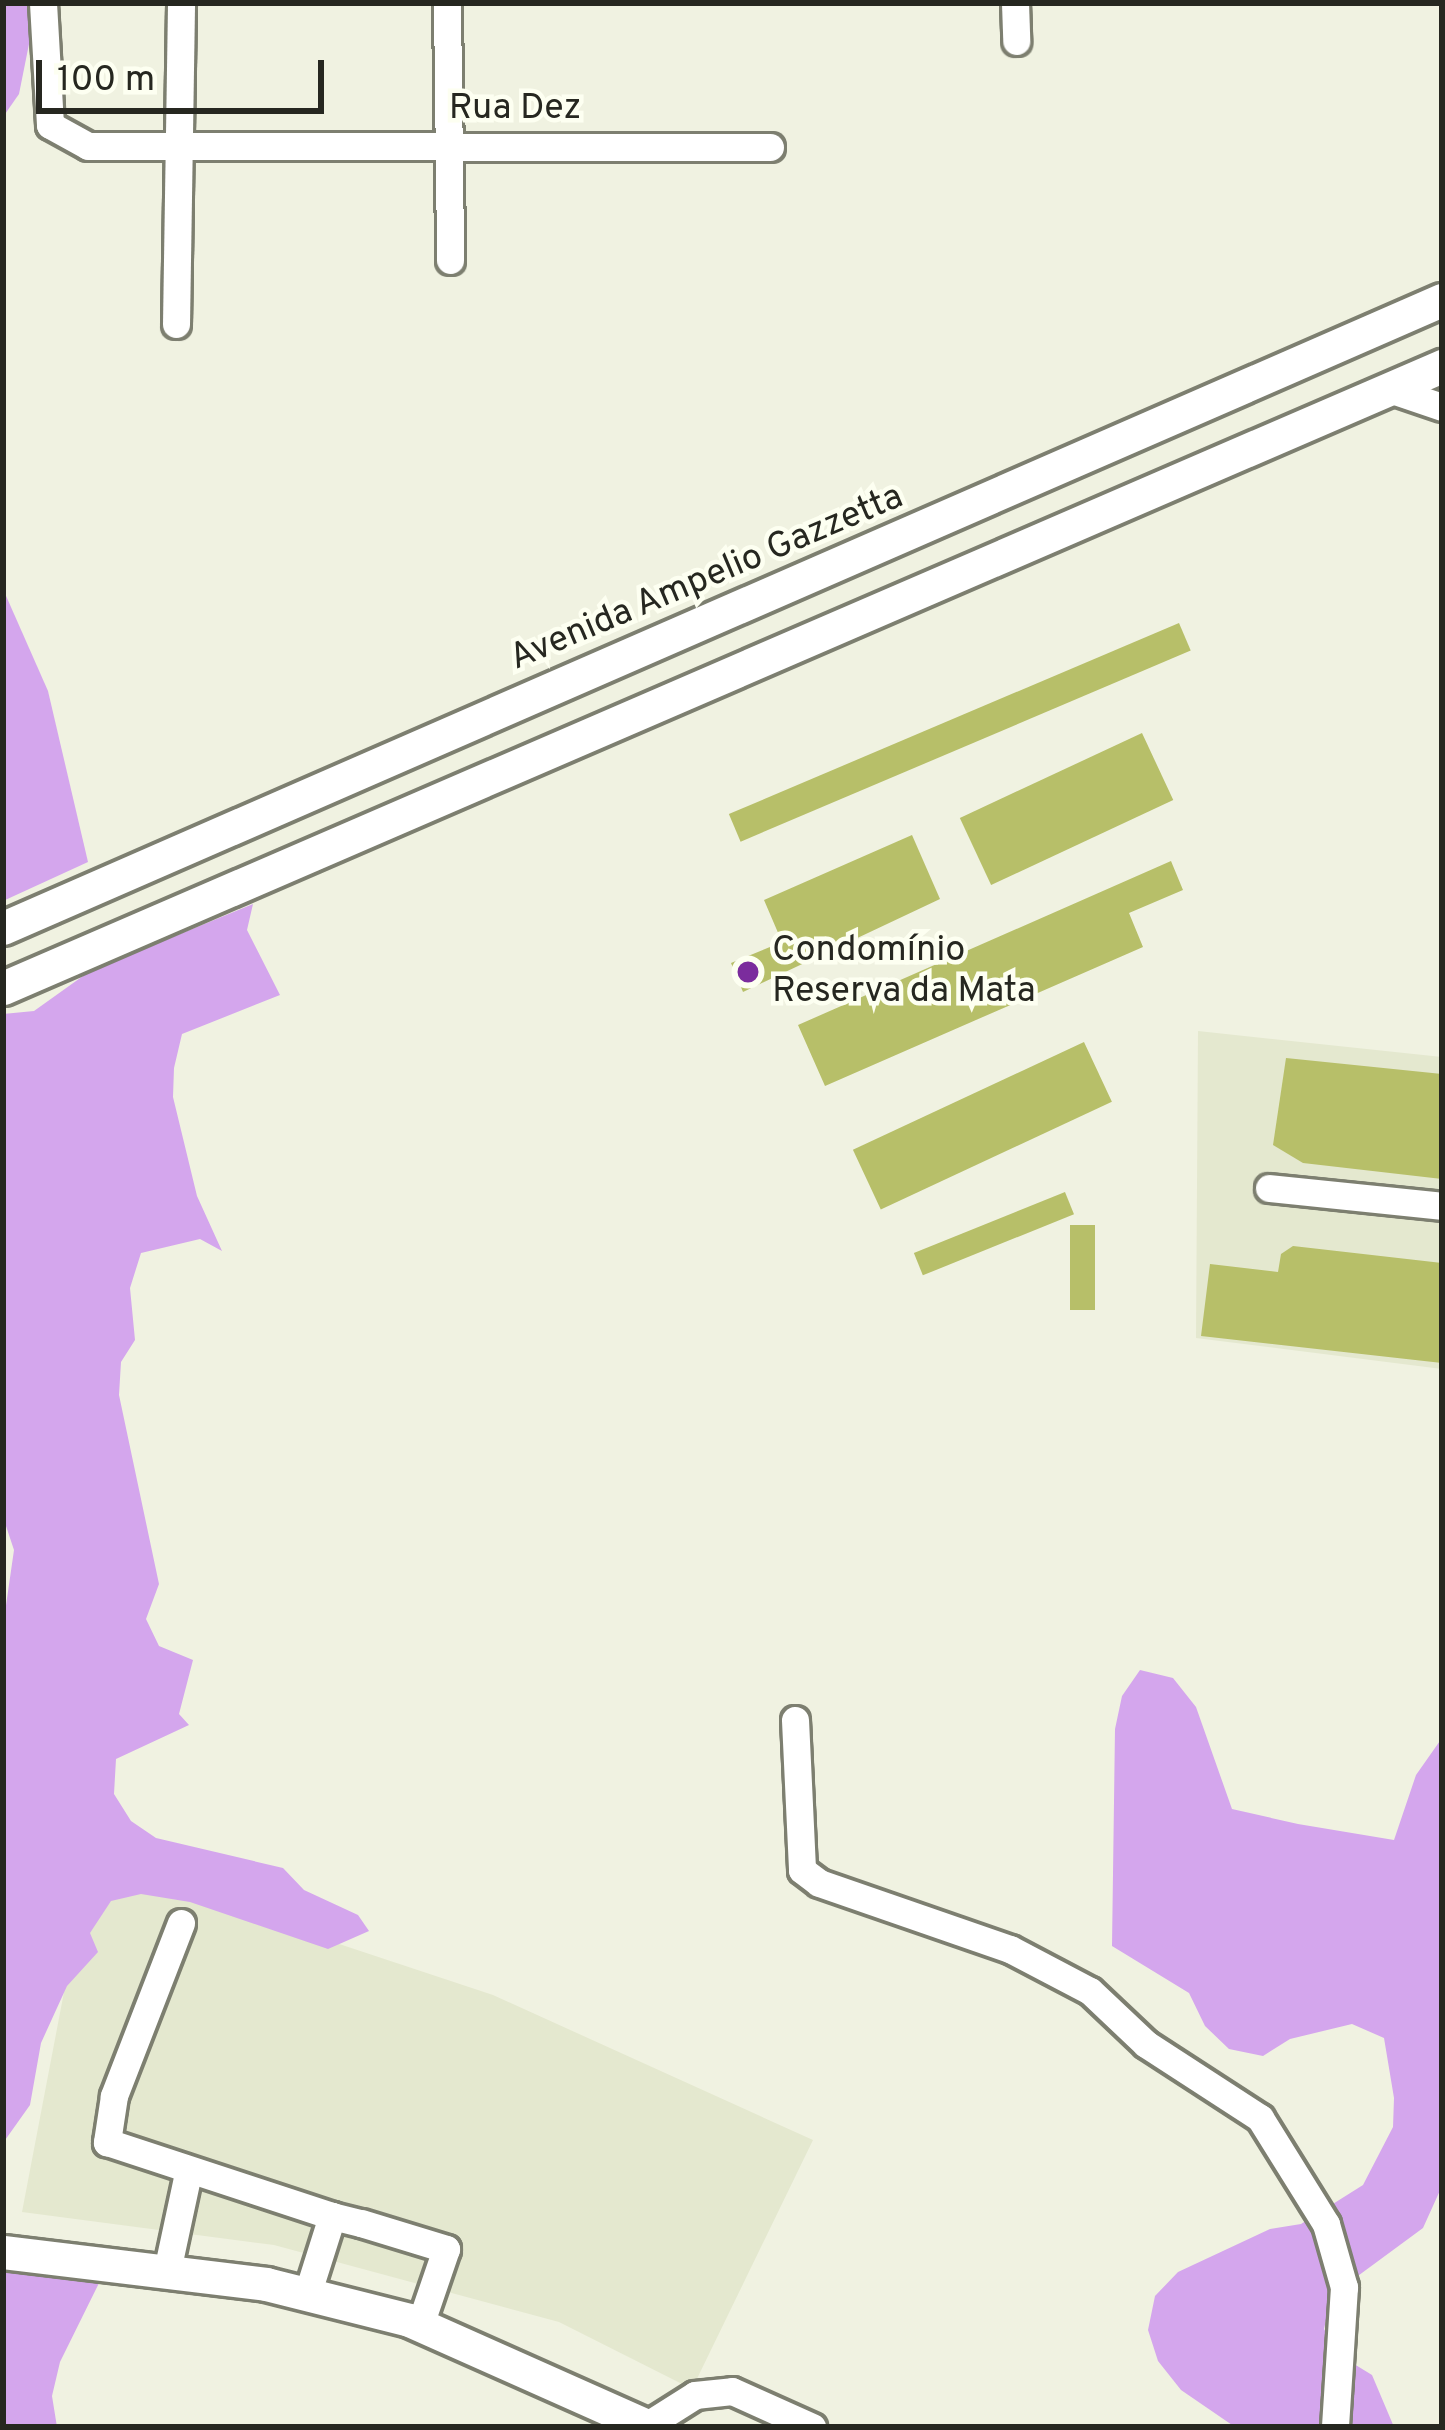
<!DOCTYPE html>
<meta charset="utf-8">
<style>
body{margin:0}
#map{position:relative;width:1445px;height:2430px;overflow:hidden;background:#f0f2e1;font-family:Overpass,sans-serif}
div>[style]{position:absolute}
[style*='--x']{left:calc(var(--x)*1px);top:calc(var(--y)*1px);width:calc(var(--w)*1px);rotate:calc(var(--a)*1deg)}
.built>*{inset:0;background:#e4e8cf}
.forest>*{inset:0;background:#d4a6ed}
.building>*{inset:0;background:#b7bf69;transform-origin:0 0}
.roads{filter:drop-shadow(3px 0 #7d7f70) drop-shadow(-3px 0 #7d7f70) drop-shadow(0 3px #7d7f70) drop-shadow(0 -3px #7d7f70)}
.minor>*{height:27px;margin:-13.5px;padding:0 13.5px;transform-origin:13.5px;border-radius:13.5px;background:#fff}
.major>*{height:33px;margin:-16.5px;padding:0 16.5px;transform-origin:16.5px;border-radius:16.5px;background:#fff}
.dots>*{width:33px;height:33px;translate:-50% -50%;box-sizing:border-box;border:6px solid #fdfff1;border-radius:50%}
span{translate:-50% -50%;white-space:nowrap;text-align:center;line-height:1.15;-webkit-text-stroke:9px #fdfff1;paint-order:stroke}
.street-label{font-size:36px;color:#262720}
.poi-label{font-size:36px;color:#262720}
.left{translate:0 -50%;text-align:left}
.frame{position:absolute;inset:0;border:6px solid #262720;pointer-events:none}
.scale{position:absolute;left:36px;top:60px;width:288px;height:54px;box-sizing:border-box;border:6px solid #262720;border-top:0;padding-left:15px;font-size:36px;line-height:42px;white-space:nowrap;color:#262720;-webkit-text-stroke:9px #fdfff1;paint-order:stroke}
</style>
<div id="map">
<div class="built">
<i style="clip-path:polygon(1198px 1031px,1442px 1057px,1442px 1369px,1196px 1338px)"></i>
<i style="clip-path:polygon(89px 1861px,493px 1995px,813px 2140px,692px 2389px,559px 2322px,274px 2245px,22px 2212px)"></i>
</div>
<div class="forest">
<i style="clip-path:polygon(3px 3px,31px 3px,32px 29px,19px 94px,3px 117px)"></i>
<i style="clip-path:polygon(3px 589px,48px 691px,88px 862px,3px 901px)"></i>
<i style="clip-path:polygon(253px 904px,247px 930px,280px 995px,182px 1034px,174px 1068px,173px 1097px,197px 1196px,222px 1251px,200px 1239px,141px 1253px,130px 1288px,135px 1340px,121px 1362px,119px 1395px,159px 1584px,146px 1619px,159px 1646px,193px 1660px,179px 1714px,189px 1725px,116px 1759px,114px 1794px,131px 1821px,156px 1838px,283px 1868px,304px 1890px,358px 1915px,369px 1931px,328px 1949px,190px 1902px,141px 1894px,111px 1901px,90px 1933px,98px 1952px,67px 1986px,41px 2043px,30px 2105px,3px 2143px,3px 1626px,14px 1550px,3px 1517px,3px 1014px,34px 1011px,90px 971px)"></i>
<i style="clip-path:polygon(1140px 1670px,1173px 1678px,1196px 1707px,1232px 1809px,1298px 1824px,1394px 1840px,1416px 1775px,1442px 1738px,1442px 2186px,1423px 2228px,1332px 2295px,1324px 2329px,1341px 2356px,1372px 2375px,1394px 2427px,1235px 2427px,1181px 2390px,1158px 2361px,1148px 2330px,1155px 2296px,1178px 2272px,1270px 2229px,1301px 2224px,1363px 2185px,1393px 2127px,1394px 2098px,1384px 2038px,1352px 2024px,1290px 2039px,1263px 2056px,1229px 2049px,1205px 2026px,1189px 1993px,1112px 1946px,1115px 1729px,1122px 1696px)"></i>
<i style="clip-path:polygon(3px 2270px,101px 2279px,60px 2362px,52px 2396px,57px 2427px,3px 2427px)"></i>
</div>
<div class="building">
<i style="left:1179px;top:623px;width:30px;height:489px;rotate:67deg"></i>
<i style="left:1142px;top:733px;width:74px;height:201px;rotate:65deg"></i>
<i style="clip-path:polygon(912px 835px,940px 899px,743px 992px,731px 963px,782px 942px,764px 900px)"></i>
<i style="clip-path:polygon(1171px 861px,1183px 890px,1129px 913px,1143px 947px,825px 1086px,798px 1025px)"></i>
<i style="left:1084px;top:1042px;width:66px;height:255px;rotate:65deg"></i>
<i style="clip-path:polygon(1286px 1058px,1442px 1074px,1442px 1179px,1303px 1163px,1273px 1145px)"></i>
<i style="left:1065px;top:1192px;width:24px;height:163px;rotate:68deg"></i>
<i style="left:1070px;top:1225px;width:25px;height:85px"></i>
<i style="clip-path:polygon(1293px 1246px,1442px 1263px,1442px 1363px,1201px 1336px,1210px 1264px,1278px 1272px,1281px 1254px)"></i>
</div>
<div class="roads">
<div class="minor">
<i style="--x:43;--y:3;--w:122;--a:86.7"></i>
<i style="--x:50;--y:125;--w:43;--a:28.9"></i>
<i style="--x:88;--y:146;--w:682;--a:0.08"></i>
<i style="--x:447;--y:3;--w:257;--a:89.3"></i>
<i style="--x:1015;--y:3;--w:38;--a:88"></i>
<i style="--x:176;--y:324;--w:321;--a:-89.1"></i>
<i style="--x:1389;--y:389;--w:56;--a:18.8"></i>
<i style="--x:1269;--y:1188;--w:174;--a:5.9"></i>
<i style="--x:795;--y:1720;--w:150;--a:87.3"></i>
<i style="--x:802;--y:1870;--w:21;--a:37"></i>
<i style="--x:819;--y:1883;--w:202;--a:19.1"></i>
<i style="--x:1010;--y:1949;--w:90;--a:27.7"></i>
<i style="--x:1090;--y:1991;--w:77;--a:43.4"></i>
<i style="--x:1146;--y:2044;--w:136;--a:33"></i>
<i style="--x:1260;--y:2118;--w:125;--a:58.1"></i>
<i style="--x:1326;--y:2224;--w:66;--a:74.1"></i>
<i style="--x:1344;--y:2287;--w:140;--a:93.7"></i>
<i style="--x:181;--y:1923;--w:186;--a:111.2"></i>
<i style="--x:114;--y:2096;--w:47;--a:98.7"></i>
<i style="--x:107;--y:2142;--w:237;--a:18.2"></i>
<i style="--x:167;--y:2271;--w:100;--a:-77.9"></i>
<i style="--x:307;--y:2295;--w:83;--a:-72.4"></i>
<i style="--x:332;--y:2216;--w:30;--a:14"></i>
<i style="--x:361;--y:2223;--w:89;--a:17"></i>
<i style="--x:446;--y:2249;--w:80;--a:108.9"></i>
<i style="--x:646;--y:2426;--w:58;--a:-32.3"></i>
<i style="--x:695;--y:2395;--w:37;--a:-6"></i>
<i style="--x:732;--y:2391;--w:88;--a:24.2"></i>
</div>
<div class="major">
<i style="--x:3;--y:928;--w:1570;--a:-23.58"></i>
<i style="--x:3;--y:988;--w:1568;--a:-23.38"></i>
<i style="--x:3;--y:2252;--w:265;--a:6.9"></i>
<i style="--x:266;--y:2284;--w:147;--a:14.1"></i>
<i style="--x:409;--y:2320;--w:263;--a:24"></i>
</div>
</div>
<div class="dots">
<i style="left:748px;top:972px;background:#7b2c9d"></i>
</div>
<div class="street-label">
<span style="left:515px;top:110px">Rua Dez</span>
<span style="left:707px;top:579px;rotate:-23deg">Avenida Ampelio Gazzetta</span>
</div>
<div class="poi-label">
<span class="left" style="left:772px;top:972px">Condomínio<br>Reserva da Mata</span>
</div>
<div class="frame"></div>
<div class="scale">100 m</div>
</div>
